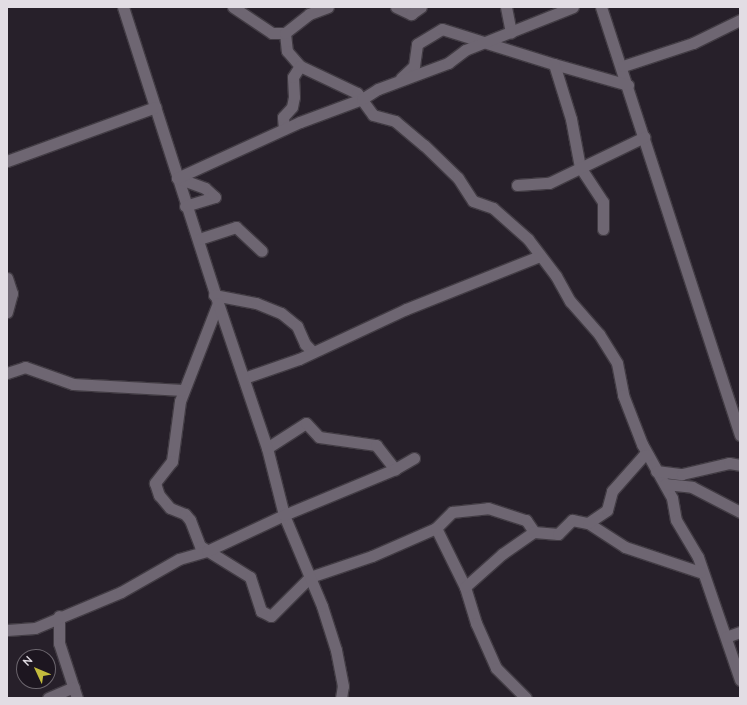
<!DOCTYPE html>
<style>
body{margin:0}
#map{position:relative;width:747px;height:705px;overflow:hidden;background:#27202a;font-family:"Nunito Sans",sans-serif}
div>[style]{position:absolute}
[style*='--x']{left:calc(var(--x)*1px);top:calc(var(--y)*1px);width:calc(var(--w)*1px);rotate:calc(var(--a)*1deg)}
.roads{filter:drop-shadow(1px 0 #423c44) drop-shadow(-1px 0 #423c44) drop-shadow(0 1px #423c44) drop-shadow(0 -1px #423c44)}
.minor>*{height:11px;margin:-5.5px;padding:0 5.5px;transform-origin:5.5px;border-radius:5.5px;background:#6e6672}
span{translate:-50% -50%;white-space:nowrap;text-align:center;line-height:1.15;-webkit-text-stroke:4px #1d1620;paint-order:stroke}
.frame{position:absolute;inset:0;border:8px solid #e2dde4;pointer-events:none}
.north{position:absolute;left:16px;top:649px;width:40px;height:40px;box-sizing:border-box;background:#1d1620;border:1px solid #6c666e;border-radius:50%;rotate:314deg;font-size:11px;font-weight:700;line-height:16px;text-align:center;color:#e2dde4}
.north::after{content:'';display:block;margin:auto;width:14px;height:18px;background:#c4bc3d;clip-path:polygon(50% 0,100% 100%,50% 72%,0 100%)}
</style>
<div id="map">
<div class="roads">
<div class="minor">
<i style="--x:123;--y:7;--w:311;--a:72.2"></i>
<i style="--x:218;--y:303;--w:105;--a:111.2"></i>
<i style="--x:180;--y:401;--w:61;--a:97.6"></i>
<i style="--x:172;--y:461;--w:28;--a:128"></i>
<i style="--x:155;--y:483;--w:13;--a:72"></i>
<i style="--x:159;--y:495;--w:17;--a:50"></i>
<i style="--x:170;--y:508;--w:16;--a:22"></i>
<i style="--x:185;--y:514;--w:8;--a:50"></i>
<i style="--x:190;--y:520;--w:28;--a:69"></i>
<i style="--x:200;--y:546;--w:59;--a:31.8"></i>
<i style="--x:250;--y:577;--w:36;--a:72"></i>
<i style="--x:261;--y:611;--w:11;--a:27"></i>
<i style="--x:271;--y:616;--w:55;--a:-45"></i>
<i style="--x:310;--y:577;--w:65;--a:-18.7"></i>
<i style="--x:372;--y:556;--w:70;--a:-23.6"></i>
<i style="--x:436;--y:528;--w:23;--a:-45"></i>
<i style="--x:452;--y:512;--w:36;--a:-6"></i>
<i style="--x:488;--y:508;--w:40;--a:18"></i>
<i style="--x:526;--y:520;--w:14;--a:56"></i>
<i style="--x:233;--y:7;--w:47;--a:33.7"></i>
<i style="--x:272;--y:33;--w:13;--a:0"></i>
<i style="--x:285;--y:33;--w:18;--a:84"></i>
<i style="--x:287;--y:51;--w:20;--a:49"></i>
<i style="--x:300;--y:66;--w:63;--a:25.3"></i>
<i style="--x:357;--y:93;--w:27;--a:54"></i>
<i style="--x:373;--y:115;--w:23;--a:15"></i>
<i style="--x:395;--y:121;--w:38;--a:40"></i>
<i style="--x:424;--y:145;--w:47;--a:44.1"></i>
<i style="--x:458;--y:178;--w:27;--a:57"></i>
<i style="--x:473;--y:201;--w:21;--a:19"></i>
<i style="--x:493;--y:208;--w:47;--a:41.5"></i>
<i style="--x:528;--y:239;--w:46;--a:52.9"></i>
<i style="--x:556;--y:276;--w:29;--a:61"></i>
<i style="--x:570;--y:301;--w:44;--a:48.7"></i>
<i style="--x:599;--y:334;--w:34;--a:58"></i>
<i style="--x:617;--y:363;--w:33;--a:79"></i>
<i style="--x:623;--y:395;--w:53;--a:68.8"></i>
<i style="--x:642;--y:444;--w:62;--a:60.9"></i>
<i style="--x:672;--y:498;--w:22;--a:80"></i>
<i style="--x:676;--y:520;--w:43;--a:59.3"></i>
<i style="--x:698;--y:557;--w:130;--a:71.1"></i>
<i style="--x:396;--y:7;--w:17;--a:25"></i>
<i style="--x:411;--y:14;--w:12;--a:-35"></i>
<i style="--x:506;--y:7;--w:26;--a:79"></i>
<i style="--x:601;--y:7;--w:450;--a:72"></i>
<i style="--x:285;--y:33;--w:31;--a:-38"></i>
<i style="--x:309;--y:14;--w:20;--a:-20"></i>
<i style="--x:554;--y:64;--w:77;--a:15.8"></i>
<i style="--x:623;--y:66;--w:74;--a:-18.2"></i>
<i style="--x:693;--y:43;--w:52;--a:-26.1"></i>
<i style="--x:401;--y:78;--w:18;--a:-43"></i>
<i style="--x:414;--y:66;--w:22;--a:-82"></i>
<i style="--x:417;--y:44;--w:29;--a:-31"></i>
<i style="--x:442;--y:29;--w:117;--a:17.4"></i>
<i style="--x:554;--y:64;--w:58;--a:72.8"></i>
<i style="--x:571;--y:119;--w:49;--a:79.4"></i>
<i style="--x:580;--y:167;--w:42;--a:56.7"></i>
<i style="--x:603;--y:202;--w:27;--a:90"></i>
<i style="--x:284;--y:129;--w:12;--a:-95"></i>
<i style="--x:283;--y:117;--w:13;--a:-48"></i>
<i style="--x:292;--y:107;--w:10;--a:-79"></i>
<i style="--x:294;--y:97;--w:20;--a:-93"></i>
<i style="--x:293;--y:77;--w:13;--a:-58"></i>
<i style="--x:7;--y:161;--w:158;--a:-20"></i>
<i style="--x:517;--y:185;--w:32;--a:-4"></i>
<i style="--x:549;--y:183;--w:106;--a:-25.8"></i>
<i style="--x:185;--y:206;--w:31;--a:-17"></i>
<i style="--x:215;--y:197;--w:13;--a:-138"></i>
<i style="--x:205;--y:188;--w:30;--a:-160"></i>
<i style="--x:177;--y:178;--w:135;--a:-24.5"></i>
<i style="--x:300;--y:122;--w:66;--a:-20.4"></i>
<i style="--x:362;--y:99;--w:19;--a:-32"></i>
<i style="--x:378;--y:89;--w:75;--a:-20.4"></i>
<i style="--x:448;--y:63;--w:21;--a:-37"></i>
<i style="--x:465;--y:50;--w:116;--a:-21.7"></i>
<i style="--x:199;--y:239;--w:39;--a:-18"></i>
<i style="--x:236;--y:227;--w:35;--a:43"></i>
<i style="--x:7;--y:278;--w:16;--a:72"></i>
<i style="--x:12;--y:293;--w:20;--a:105"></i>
<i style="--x:214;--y:295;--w:43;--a:10.8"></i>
<i style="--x:256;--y:303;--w:27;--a:22"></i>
<i style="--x:281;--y:313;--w:21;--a:39"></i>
<i style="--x:297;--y:326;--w:20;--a:66"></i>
<i style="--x:305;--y:344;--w:11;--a:45"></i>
<i style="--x:7;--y:373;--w:19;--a:-18"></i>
<i style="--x:25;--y:367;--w:51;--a:19.5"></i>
<i style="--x:73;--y:384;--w:110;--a:3.1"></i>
<i style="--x:244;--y:378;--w:58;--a:-19.1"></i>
<i style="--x:299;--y:359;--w:118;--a:-25"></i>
<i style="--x:406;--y:309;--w:144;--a:-21.6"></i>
<i style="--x:267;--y:448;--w:46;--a:-32.7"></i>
<i style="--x:306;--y:423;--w:19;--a:47"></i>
<i style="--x:319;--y:437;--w:58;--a:8"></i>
<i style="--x:376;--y:445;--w:31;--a:52"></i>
<i style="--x:656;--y:471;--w:26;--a:7"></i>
<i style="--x:682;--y:474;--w:48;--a:-13.2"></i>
<i style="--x:729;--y:463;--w:11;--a:10"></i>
<i style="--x:665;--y:484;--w:27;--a:6"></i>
<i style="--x:692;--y:487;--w:54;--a:27.5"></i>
<i style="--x:588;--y:523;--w:44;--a:33"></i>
<i style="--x:625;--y:547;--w:79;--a:18.4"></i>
<i style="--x:436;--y:528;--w:66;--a:63.8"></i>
<i style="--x:465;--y:587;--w:38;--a:73"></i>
<i style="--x:476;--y:623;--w:49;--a:66"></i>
<i style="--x:496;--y:668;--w:42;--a:45"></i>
<i style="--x:465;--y:587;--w:50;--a:-41.7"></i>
<i style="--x:502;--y:554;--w:39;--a:-35"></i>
<i style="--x:534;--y:532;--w:24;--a:5"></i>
<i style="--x:558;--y:534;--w:20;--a:-45"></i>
<i style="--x:572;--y:520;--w:16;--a:11"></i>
<i style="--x:588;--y:523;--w:23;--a:-34"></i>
<i style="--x:607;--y:510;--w:20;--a:-75"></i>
<i style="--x:612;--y:491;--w:47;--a:-48.5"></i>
<i style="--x:643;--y:456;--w:5;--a:-11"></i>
<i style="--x:59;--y:616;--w:27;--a:90"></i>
<i style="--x:59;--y:643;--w:58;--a:71.9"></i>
<i style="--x:7;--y:630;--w:28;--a:-4"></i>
<i style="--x:35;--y:628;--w:93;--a:-22.7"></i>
<i style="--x:121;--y:592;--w:67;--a:-29.6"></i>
<i style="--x:179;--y:559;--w:29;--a:-16"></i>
<i style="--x:207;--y:551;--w:85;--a:-25.1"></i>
<i style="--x:284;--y:515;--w:69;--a:-104.2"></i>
<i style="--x:267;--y:448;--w:153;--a:-108.7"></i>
<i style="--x:726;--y:637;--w:15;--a:-20"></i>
<i style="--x:48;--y:698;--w:28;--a:-23"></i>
<i style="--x:341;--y:698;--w:12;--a:-81"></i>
<i style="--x:343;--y:686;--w:37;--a:-101"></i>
<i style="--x:336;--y:650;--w:46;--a:-107.7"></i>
<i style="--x:322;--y:606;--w:99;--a:-112.7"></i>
<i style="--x:284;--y:515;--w:120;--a:-22.5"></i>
<i style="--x:395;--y:469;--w:22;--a:-30"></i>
</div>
</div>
<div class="frame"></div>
<div class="north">N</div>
</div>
